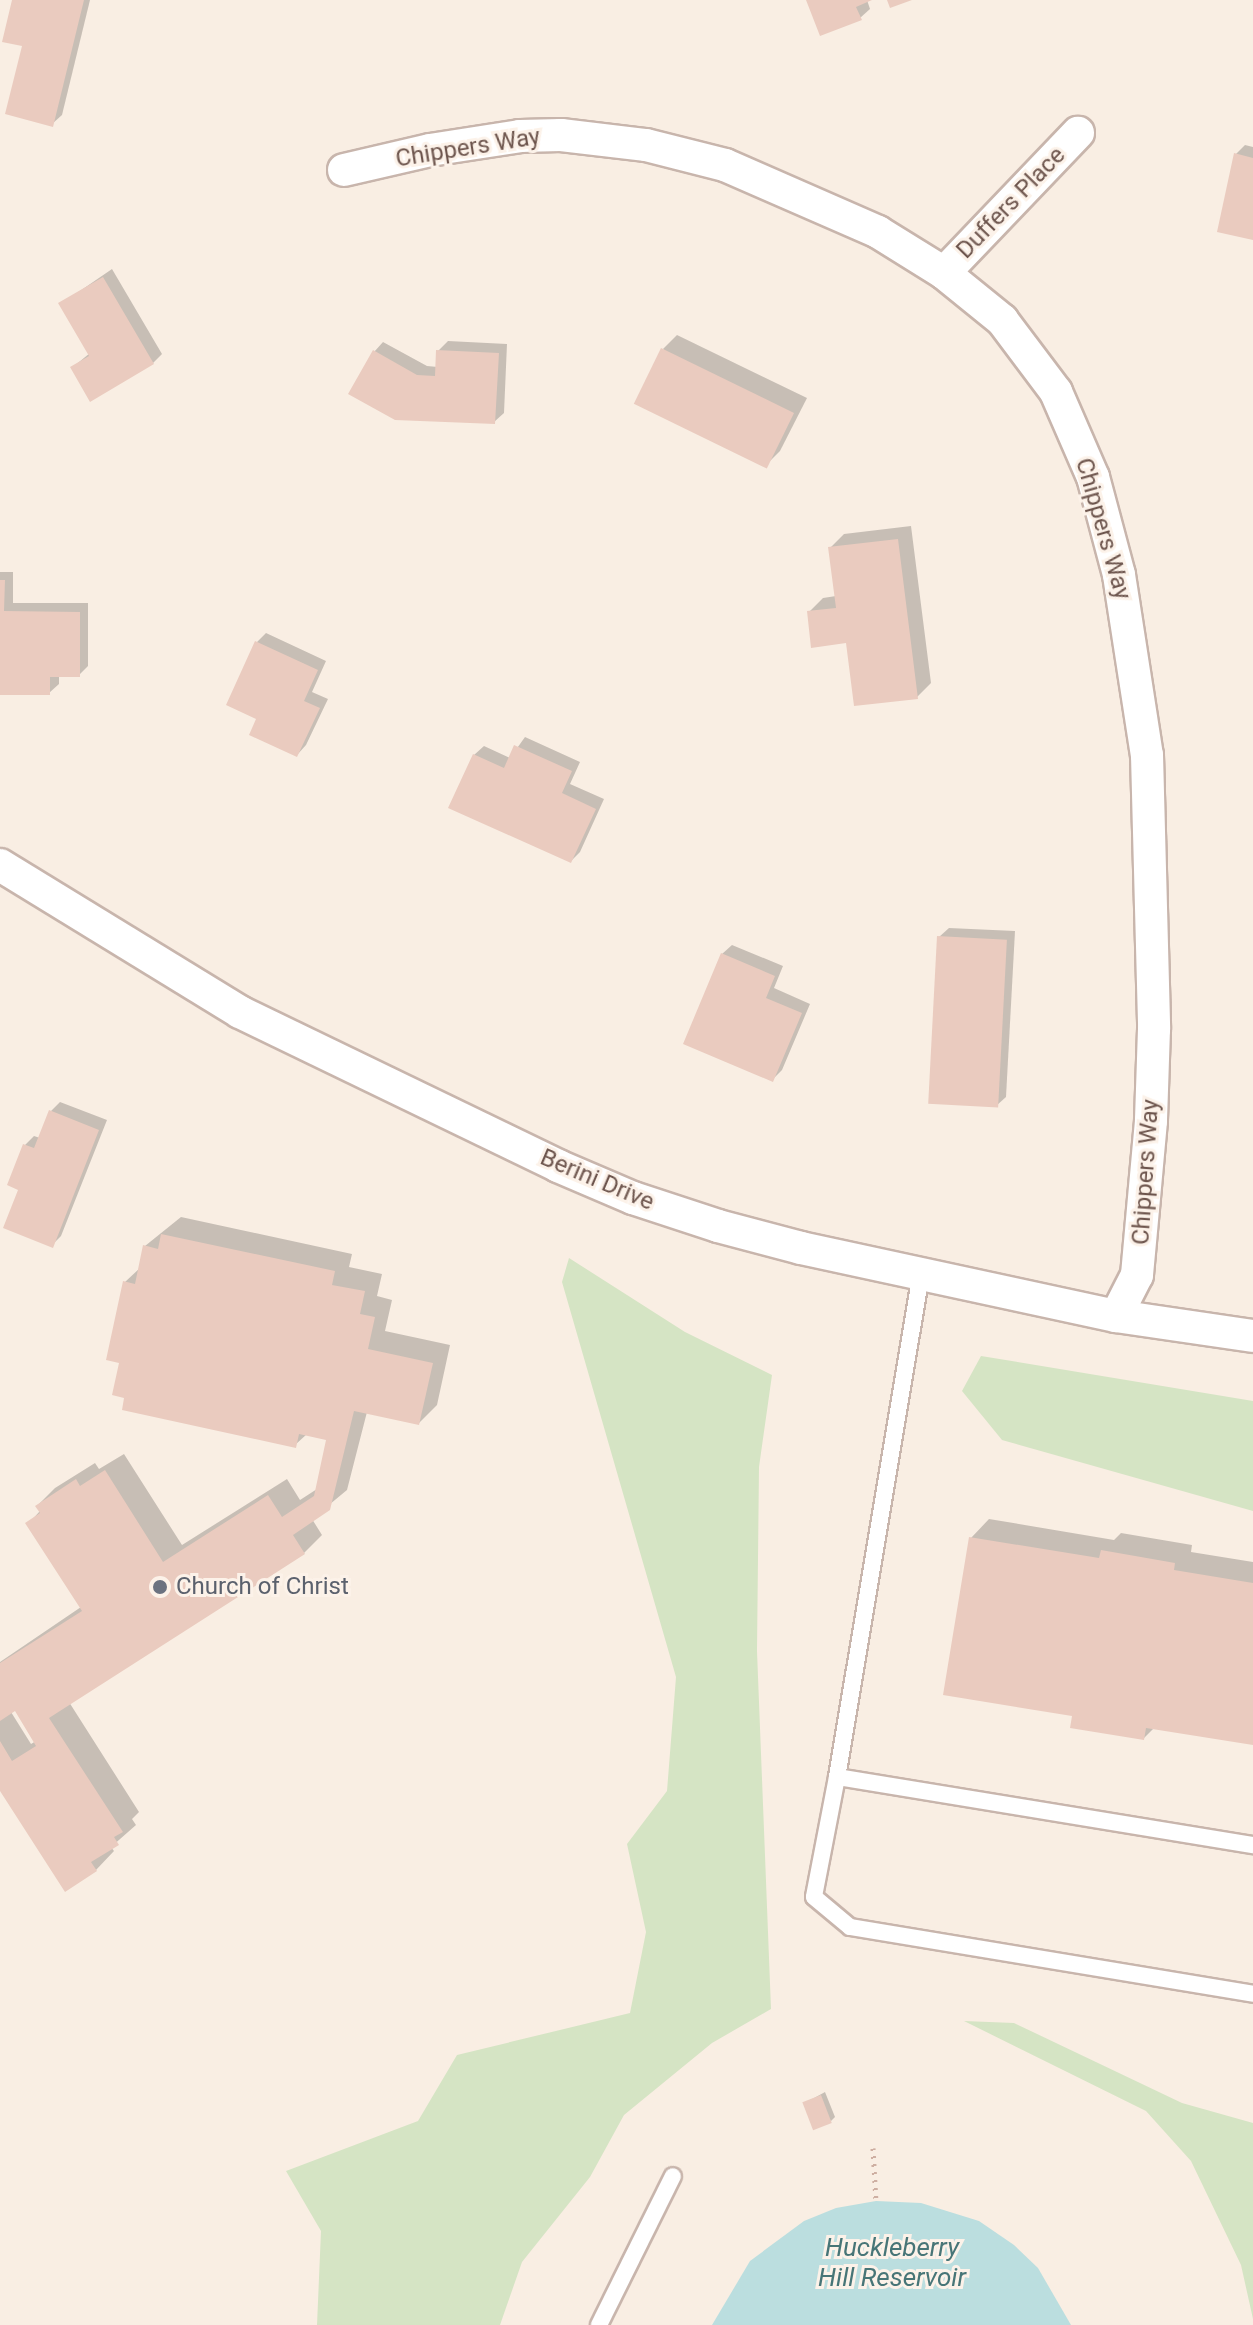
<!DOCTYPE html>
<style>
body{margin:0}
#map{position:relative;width:1253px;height:2325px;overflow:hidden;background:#f9eee3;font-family:Roboto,sans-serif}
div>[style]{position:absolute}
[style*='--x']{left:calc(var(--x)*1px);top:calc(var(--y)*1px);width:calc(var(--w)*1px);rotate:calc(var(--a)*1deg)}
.green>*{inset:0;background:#d5e4c4}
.water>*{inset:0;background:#bbdedf}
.shadow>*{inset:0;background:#0003}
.building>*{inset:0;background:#eacbbf;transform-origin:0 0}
.path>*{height:5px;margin-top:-2.5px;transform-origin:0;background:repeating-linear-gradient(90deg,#ceafa2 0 2px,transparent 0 8px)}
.roads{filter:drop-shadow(2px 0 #c8b5ac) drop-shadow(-2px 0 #c8b5ac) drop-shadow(0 2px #c8b5ac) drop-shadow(0 -2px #c8b5ac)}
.lane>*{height:16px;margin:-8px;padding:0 8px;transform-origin:8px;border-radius:8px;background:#fff}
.street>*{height:32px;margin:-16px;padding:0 16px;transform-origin:16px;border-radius:16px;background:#fff}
.dots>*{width:22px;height:22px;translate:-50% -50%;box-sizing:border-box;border:4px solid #fcf2e9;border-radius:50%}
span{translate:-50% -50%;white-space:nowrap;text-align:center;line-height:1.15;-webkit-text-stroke:6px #fcf2e9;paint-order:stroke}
.street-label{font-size:24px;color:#6d554d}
.worship-label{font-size:24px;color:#5b616d}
.left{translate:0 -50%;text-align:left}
.water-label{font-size:26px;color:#477577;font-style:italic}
</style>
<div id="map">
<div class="green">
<i style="clip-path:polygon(569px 1258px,685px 1332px,772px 1375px,759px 1467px,757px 1651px,771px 2009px,712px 2043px,624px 2115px,590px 2177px,522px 2262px,500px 2325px,317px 2325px,321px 2231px,286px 2171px,418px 2121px,457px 2055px,630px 2013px,646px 1932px,627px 1844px,667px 1791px,676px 1677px,562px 1282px)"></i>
<i style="clip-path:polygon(981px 1356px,1253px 1401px,1253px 1511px,1002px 1440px,962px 1391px)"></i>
<i style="clip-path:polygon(964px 2021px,1014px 2023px,1182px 2103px,1253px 2123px,1253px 2319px,1241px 2265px,1191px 2161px,1146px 2111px)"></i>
</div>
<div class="water">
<i style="clip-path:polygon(876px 2201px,921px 2203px,979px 2221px,1014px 2245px,1038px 2268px,1071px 2325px,712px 2325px,750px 2261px,804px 2221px,836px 2208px)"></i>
</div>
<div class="shadow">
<i style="clip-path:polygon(14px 0,90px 0,62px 115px,52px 124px,24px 45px)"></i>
<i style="clip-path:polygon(808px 0,867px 0,870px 9px,860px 18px)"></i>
<i style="clip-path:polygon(1245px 145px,1253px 147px,1253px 237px,1236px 154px)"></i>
<i style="clip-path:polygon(112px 269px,162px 354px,153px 363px,73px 367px,90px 353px,61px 304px)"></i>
<i style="clip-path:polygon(677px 335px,807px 398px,780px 451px,766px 465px,663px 349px)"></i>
<i style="clip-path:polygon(448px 341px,507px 344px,504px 413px,494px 422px,374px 352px,383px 342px,427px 366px,438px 367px,438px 351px)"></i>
<i style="clip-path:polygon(911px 526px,931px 683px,917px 697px,809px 612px,823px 598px,836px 596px,830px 548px,844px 534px)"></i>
<i style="clip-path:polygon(0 572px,13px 572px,13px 603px,88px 603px,88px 666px,79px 675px,59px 675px,59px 684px,49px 693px,0 693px)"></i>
<i style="clip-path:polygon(266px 633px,326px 661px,312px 692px,328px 699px,306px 745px,297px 755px,259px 718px,257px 642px)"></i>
<i style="clip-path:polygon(525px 737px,580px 762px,570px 784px,604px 799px,580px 852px,571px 861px,474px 755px,484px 746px,510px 758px)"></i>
<i style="clip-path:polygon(949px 928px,1015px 931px,1006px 1097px,996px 1106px,939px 937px)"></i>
<i style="clip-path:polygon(732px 945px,783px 966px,774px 988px,810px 1004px,782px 1070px,773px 1079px,722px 954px)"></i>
<i style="clip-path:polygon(60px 1102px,107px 1120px,61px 1236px,52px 1245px,21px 1188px,25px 1145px,34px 1136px,40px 1138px,50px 1112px)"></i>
<i style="clip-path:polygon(evenodd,181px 1217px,352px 1254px,349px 1267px,382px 1274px,377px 1296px,392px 1300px,385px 1331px,450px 1345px,437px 1405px,419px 1423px,367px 1412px,347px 1490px,312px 1519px,322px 1535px,304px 1553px,69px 1702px,139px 1812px,132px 1819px,136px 1825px,111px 1847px,114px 1851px,96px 1870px,0 1786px,0 1662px,81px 1607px,28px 1524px,40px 1511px,37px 1506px,55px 1488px,95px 1463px,99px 1469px,124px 1454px,182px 1545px,287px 1479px,300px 1500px,317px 1489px,328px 1438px,307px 1434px,295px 1445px,127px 1397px,121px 1361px,125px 1282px,141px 1267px,145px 1246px,181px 1217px,16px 1708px,36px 1741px,31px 1744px,11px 1712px,16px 1708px)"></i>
<i style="clip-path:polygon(989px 1519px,1114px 1540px,1121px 1533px,1192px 1545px,1191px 1552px,1253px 1562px,1253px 1743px,1155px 1727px,1144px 1738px,1074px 1714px,971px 1538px)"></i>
<i style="clip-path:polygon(825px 2092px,835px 2117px,831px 2121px,805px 2103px)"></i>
</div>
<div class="building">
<i style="clip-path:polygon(12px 0,84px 0,53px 127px,5px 114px,22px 46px,2px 42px)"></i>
<i style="clip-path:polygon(806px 0,872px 0,856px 7px,862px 20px,820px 36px)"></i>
<i style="clip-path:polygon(887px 0,912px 0,890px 8px)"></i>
<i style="clip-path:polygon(1234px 153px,1253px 158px,1253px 240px,1217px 232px)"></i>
<i style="clip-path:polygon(103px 277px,154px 364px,90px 402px,70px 367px,89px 356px,58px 303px)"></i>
<i style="left:661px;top:348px;width:148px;height:62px;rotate:26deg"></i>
<i style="clip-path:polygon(373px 350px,417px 375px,435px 376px,436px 350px,499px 353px,495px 424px,395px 420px,348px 394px)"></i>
<i style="clip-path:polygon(898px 539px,918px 699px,854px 706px,846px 643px,811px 648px,807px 611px,836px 608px,828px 547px)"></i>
<i style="clip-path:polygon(0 580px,5px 580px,4px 611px,80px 612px,80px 677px,50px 677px,50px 695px,0 695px)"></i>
<i style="clip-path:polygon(255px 641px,318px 670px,304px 701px,320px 708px,297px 757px,249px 735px,256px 719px,226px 705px)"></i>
<i style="clip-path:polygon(514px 745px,572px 771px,562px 793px,596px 809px,571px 863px,448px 808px,473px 754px,504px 768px)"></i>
<i style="left:937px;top:936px;width:70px;height:168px;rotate:3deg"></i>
<i style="clip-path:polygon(721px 953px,775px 976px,766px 998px,802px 1013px,773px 1082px,683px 1044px)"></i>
<i style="clip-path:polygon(49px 1110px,99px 1130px,53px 1248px,3px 1228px,18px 1190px,7px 1185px,23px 1144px,34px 1148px)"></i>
<i style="clip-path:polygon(161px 1234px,335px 1271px,332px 1285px,365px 1291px,360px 1314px,375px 1317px,368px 1349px,433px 1363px,419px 1425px,354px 1411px,330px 1510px,293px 1535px,305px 1554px,49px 1718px,123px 1832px,114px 1837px,119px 1845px,91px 1862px,97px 1871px,65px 1892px,0 1791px,0 1741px,12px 1761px,36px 1746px,15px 1711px,0 1721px,0 1663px,82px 1611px,25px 1523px,40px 1513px,35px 1506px,76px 1479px,80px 1486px,105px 1470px,163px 1562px,268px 1495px,282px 1517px,314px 1496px,326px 1440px,299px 1434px,296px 1448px,122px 1410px,124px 1398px,112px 1395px,119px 1363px,106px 1360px,123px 1281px,135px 1284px,143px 1245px,158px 1249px)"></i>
<i style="clip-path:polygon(969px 1537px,1099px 1558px,1101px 1550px,1175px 1563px,1174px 1570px,1253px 1583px,1253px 1745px,1146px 1728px,1144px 1740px,1070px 1728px,1072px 1716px,943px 1695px)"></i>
<i style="left:821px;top:2095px;width:30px;height:20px;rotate:69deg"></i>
</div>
<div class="path">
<i style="--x:873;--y:2148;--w:53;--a:86.8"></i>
</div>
<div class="roads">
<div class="lane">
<i style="--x:921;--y:1274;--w:510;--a:99.48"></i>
<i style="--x:837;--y:1777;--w:422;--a:9.3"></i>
<i style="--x:837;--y:1777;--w:122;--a:100.9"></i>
<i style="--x:814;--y:1897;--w:47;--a:39.8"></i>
<i style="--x:850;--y:1927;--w:409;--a:9.4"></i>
<i style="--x:599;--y:2325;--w:166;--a:-63.6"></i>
</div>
<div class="street">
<i style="--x:344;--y:170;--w:88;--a:-13.1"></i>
<i style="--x:430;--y:150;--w:91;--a:-8.8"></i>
<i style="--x:520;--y:136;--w:41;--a:-1.4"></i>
<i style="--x:561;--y:135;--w:86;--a:6.7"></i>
<i style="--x:646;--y:145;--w:81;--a:14.2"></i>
<i style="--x:725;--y:165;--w:167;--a:23.6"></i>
<i style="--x:878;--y:232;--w:78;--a:31.8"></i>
<i style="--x:944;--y:273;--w:75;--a:39"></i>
<i style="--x:1002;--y:320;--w:90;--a:53.1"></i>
<i style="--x:1056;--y:392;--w:93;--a:66.5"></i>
<i style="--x:1093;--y:477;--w:101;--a:75.1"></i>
<i style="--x:1119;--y:575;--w:182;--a:81.2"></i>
<i style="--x:1147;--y:755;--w:274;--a:88.5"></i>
<i style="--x:1154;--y:1029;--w:92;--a:91.9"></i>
<i style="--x:1151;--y:1121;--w:155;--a:95.2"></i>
<i style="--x:1137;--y:1275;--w:46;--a:117.1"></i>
<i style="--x:944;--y:273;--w:194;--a:-46.3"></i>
<i style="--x:0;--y:865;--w:281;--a:31.5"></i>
<i style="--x:240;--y:1012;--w:353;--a:25.8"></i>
<i style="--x:558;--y:1166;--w:82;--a:23.1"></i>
<i style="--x:633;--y:1198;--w:89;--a:18.2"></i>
<i style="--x:718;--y:1226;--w:86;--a:14.8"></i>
<i style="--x:801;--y:1248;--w:322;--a:12.2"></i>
<i style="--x:1116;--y:1316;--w:138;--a:8.3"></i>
</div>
</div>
<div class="dots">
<i style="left:160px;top:1587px;background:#6b7280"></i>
</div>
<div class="street-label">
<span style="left:468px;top:148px;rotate:-9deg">Chippers Way</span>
<span style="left:1011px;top:203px;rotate:-46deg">Duffers Place</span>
<span style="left:1103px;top:529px;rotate:74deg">Chippers Way</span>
<span style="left:1146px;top:1172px;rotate:-86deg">Chippers Way</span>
<span style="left:597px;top:1180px;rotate:23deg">Berini Drive</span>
</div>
<div class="worship-label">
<span class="left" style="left:176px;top:1587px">Church of Christ</span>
</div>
<div class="water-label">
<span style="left:892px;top:2263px">Huckleberry<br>Hill Reservoir</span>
</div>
</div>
